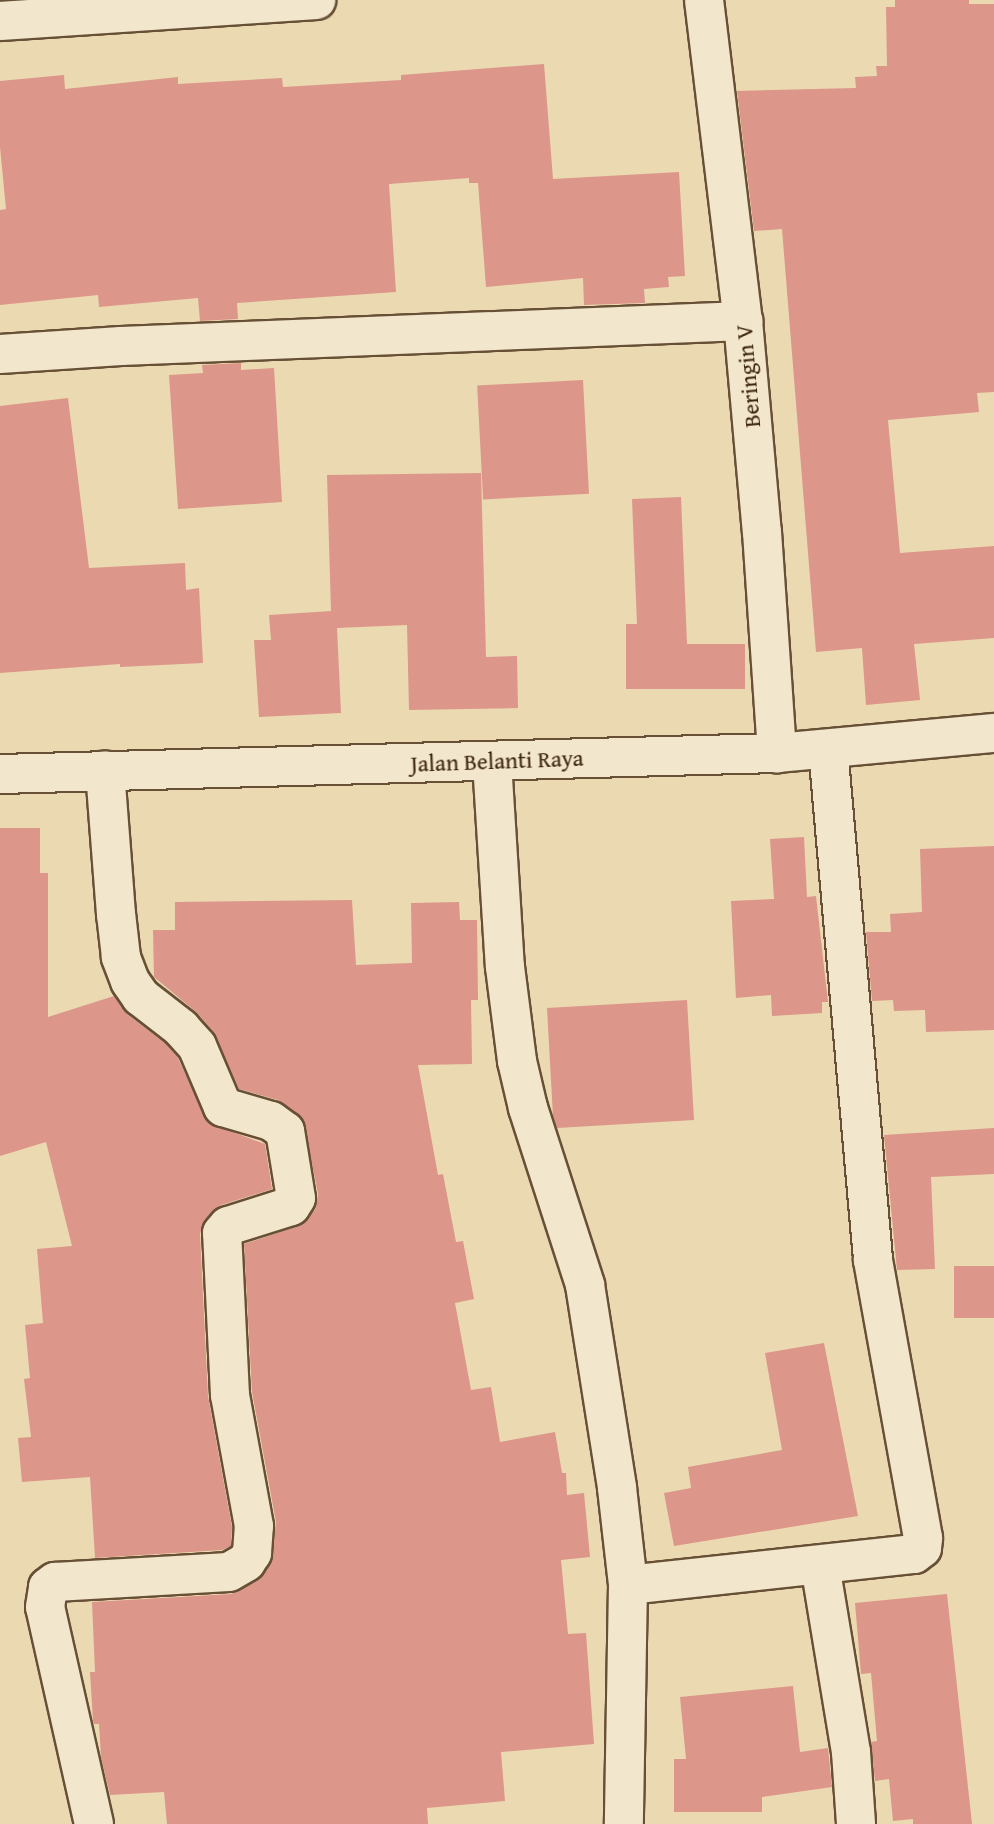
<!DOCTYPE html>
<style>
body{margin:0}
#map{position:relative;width:994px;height:1824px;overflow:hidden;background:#ebd9b1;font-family:"Gentium Book Plus",serif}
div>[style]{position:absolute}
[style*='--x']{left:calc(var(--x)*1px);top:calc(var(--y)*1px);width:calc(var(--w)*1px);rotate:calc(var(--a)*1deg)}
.building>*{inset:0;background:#dc968a;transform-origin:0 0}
.roads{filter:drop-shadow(2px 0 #675035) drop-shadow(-2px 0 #675035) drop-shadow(0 2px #675035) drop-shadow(0 -2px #675035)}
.minor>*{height:38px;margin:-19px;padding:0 19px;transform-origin:19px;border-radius:19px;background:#f2e6cc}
span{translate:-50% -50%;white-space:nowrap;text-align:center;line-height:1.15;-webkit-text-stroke:7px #f2e6cc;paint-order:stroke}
.street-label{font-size:23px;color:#3b230c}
</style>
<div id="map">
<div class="building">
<i style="clip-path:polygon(895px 0,969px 0,969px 4px,994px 4px,994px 392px,977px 393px,979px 412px,888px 420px,900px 553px,994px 546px,994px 638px,914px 644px,920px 700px,866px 705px,862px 648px,816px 652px,782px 229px,754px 231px,737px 91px,856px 88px,855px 77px,877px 76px,876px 66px,887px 66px,886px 7px,895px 7px)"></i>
<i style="clip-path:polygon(544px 64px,553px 179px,679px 172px,685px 276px,668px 277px,669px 287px,644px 289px,645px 303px,584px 305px,583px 278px,486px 287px,478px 183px,469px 183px,469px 178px,389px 184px,396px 292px,237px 303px,238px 319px,200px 321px,198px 298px,99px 307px,98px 295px,0 305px,0 210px,6px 209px,0 147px,0 81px,64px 75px,65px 89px,178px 77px,178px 84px,282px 78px,283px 87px,401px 80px,401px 75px)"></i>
<i style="clip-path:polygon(241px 363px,241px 370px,274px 368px,282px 502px,178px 509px,169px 375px,203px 373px,202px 365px)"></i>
<i style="left:583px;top:380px;width:114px;height:106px;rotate:87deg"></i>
<i style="clip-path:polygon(68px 398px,89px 568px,185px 563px,186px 590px,199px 588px,203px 663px,120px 667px,120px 664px,0 673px,0 406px)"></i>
<i style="clip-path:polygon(481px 473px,486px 657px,517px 656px,518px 708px,409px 710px,407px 625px,337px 628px,341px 713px,259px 717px,254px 640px,271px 640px,269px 615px,331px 611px,327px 475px)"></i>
<i style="clip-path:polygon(681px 497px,687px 644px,745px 644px,745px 689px,626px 689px,626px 624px,637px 624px,632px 499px)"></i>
<i style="clip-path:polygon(0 828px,40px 828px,40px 873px,48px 873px,48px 1017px,114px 996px,127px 1014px,166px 1044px,178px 1058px,208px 1123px,265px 1144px,272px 1189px,221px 1205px,205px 1219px,200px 1234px,208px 1396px,232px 1527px,231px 1546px,222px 1550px,95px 1558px,90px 1477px,22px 1482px,18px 1438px,31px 1437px,24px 1379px,30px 1378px,25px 1325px,43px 1323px,37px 1249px,72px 1246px,46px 1142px,0 1156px)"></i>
<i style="clip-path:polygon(804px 837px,807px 897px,816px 896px,828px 1002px,822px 1002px,822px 1013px,772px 1016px,771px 995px,736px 998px,731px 901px,774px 899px,770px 839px)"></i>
<i style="clip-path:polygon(994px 846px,994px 1030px,926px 1032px,925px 1010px,894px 1011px,893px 1000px,872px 1001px,866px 932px,891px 932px,890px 914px,922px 912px,920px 849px)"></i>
<i style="clip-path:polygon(352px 900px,356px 965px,412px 963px,411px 903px,459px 902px,460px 920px,477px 920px,478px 1000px,471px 1000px,472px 1064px,418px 1065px,438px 1175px,443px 1174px,456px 1242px,463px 1241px,474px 1299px,455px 1303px,471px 1390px,491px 1387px,500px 1442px,555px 1432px,562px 1473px,566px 1473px,567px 1495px,584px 1493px,590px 1557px,561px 1560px,568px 1634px,586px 1633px,594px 1744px,501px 1752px,505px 1801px,427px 1808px,428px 1824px,167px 1824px,164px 1792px,110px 1795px,101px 1757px,99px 1724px,94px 1724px,93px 1721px,90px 1672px,95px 1672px,92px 1602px,231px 1594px,257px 1581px,270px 1565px,276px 1522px,252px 1392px,244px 1244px,298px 1226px,315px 1210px,318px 1194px,303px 1119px,278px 1100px,239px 1089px,214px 1032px,195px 1011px,154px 977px,153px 930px,175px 930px,175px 902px)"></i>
<i style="clip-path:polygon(687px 1000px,694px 1120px,557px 1128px,553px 1116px,547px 1008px)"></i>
<i style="clip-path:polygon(994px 1128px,994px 1174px,931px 1177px,935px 1269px,897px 1270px,884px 1135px)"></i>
<i style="left:994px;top:1266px;width:52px;height:40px;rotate:90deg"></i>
<i style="clip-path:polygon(824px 1343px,858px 1516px,674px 1546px,664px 1493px,691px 1488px,688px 1467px,782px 1450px,765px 1353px)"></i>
<i style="clip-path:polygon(947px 1594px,972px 1824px,913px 1824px,913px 1819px,893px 1821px,889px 1779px,875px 1781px,871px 1742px,877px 1741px,871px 1673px,861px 1674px,855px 1603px)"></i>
<i style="clip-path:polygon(793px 1686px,800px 1752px,828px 1748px,832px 1787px,762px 1797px,762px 1812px,674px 1812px,674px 1759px,686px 1759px,680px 1697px)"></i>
</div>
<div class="roads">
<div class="minor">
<i style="--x:704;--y:0;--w:323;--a:83.1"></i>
<i style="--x:743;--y:321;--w:212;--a:84.9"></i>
<i style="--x:762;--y:532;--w:222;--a:86.1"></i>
<i style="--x:0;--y:21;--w:317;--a:-3.8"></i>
<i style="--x:0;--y:354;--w:121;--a:-3.8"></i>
<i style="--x:121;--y:346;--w:623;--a:-2.3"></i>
<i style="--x:492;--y:762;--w:205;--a:86.4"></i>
<i style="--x:505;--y:967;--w:95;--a:82.7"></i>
<i style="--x:517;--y:1061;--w:48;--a:76.8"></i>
<i style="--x:528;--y:1108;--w:186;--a:72.1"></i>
<i style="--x:585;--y:1285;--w:206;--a:81"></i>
<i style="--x:617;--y:1488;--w:98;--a:83.5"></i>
<i style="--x:628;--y:1585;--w:239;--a:91"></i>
<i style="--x:0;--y:774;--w:777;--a:-1.55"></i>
<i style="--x:777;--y:753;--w:218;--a:-5.3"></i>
<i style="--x:820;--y:1565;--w:190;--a:80.6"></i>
<i style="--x:851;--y:1752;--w:72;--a:86"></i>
<i style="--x:628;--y:1585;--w:288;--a:-6.2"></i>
<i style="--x:914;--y:1554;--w:10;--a:-37"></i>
<i style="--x:922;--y:1548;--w:10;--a:-84"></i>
<i style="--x:923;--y:1538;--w:283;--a:-100.2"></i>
<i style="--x:873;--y:1259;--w:512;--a:-95.04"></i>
<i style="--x:94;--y:1824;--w:222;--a:-102.7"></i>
<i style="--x:45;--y:1607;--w:20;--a:-81"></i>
<i style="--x:48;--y:1587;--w:9;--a:-36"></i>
<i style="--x:55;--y:1582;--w:174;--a:-3.3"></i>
<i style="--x:229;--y:1572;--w:20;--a:-30"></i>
<i style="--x:246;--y:1562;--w:11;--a:-56"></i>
<i style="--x:252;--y:1553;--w:27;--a:-86"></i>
<i style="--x:254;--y:1526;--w:133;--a:-100.4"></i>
<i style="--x:230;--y:1395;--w:162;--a:-92.8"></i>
<i style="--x:222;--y:1233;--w:9;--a:-49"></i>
<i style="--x:228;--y:1226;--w:66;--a:-17.6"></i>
<i style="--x:291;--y:1206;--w:9;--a:-58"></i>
<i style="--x:296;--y:1198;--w:68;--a:-99.3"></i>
<i style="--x:285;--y:1131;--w:17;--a:-144"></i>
<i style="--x:271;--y:1121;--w:50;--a:-163.7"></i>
<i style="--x:223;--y:1107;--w:66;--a:-113.1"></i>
<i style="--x:197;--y:1046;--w:24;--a:-132"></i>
<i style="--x:181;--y:1028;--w:51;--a:-142.2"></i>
<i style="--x:141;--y:997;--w:19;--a:-125"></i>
<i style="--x:130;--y:981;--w:26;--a:-111"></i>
<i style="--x:121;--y:957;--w:43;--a:-96.6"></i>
<i style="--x:116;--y:914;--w:144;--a:-94.4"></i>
</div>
</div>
<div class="street-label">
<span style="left:748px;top:376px;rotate:-95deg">Beringin V</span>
<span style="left:497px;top:761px;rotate:-2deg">Jalan Belanti Raya</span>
</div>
</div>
